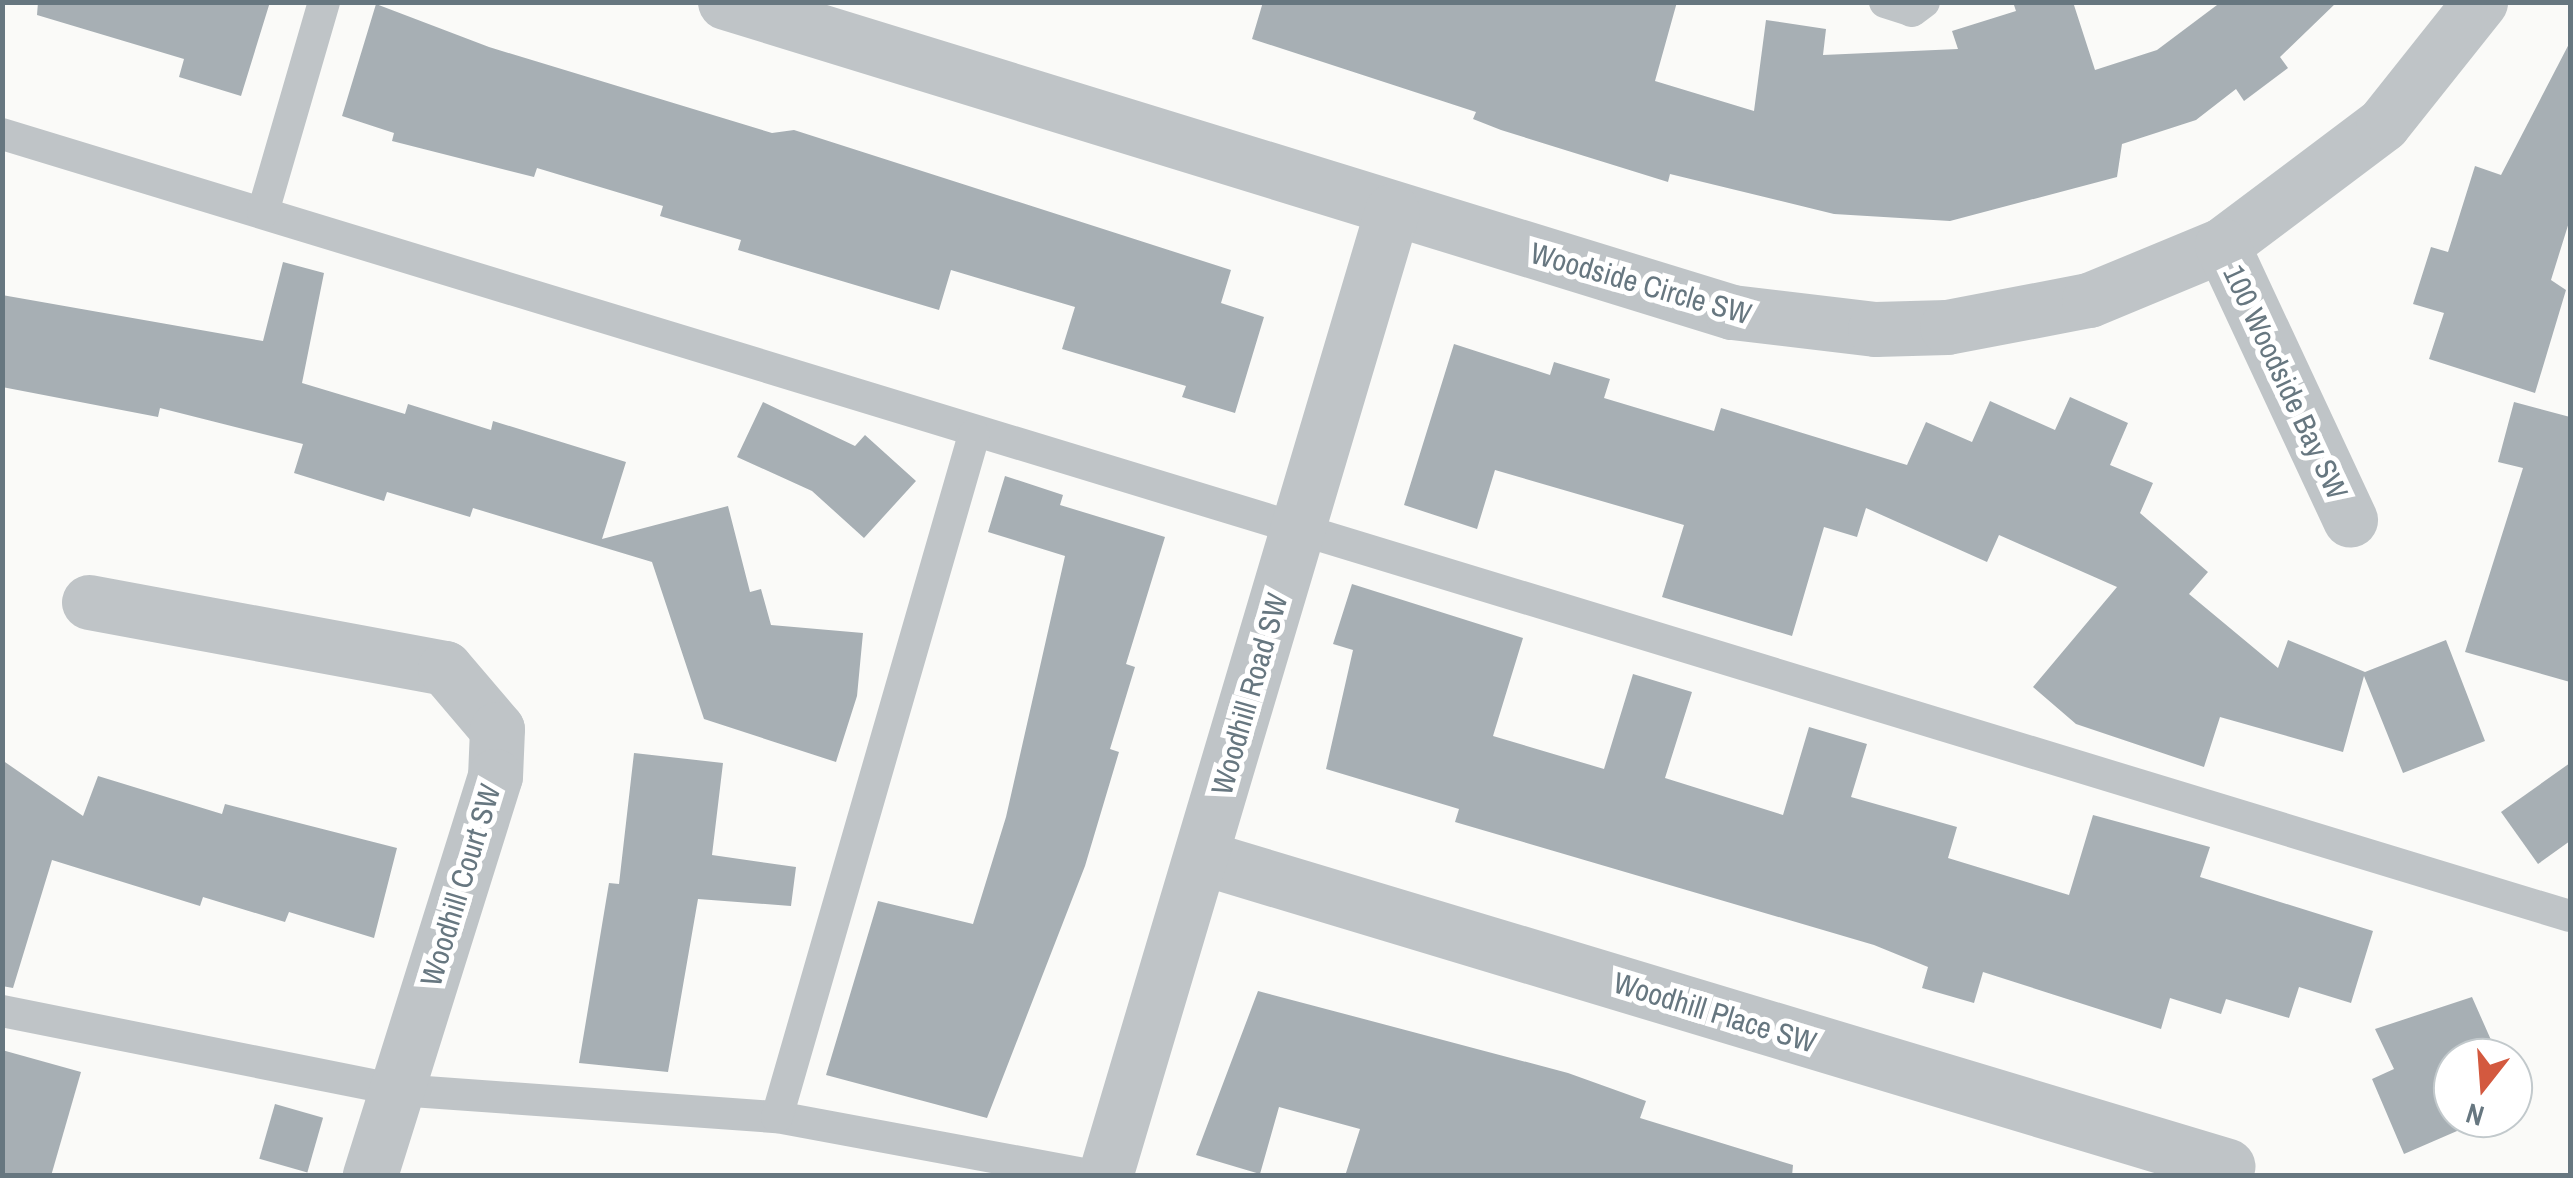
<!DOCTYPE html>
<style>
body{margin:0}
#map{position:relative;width:2573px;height:1178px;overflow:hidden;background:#fafaf8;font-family:"Archivo Narrow",sans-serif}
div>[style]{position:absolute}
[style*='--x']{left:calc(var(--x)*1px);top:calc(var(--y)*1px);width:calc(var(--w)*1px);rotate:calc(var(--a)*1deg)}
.building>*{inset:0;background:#a7afb4;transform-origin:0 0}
.lane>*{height:32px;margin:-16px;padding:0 16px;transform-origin:16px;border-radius:16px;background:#bfc4c7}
.street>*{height:55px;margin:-27.5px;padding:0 27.5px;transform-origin:27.5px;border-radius:27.5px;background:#bfc4c7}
span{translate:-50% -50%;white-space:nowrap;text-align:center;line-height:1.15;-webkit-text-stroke:10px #fff;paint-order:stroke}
.street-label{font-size:30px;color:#677780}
.frame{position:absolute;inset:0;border:5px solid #677780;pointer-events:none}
.north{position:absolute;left:2433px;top:1038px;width:100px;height:100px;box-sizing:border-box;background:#fff;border:2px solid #c2c9cc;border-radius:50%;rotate:197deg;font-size:28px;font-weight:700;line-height:40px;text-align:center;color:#677780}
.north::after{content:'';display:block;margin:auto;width:35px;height:45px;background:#d3593f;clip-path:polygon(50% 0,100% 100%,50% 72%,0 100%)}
</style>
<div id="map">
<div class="building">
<i style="clip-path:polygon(38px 2px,270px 2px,241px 96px,179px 77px,184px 59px,37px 15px)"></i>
<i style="clip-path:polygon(1263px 2px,1677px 2px,1655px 81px,1754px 111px,1766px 20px,1826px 29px,1823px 55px,1958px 49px,1952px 31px,2016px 11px,2013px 2px,2073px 2px,2095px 70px,2157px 50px,2221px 2px,2337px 2px,2280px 57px,2288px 68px,2244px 101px,2236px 89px,2196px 120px,2122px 144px,2117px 177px,1950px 221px,1834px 214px,1670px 174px,1668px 182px,1501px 130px,1473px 119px,1476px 112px,1252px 39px)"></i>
<i style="clip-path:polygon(376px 4px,489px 47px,772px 133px,794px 130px,1231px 270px,1221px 303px,1264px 317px,1235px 413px,1182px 397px,1186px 386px,1062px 349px,1075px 307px,951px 270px,939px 310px,738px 250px,741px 240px,660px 216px,663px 206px,537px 168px,534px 177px,392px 141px,394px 133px,342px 116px)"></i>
<i style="clip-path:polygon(2570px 42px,2570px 219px,2551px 280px,2566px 290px,2535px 393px,2429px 359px,2444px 313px,2413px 304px,2431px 247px,2448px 252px,2475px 166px,2501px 175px)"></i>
<i style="clip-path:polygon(283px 262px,324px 273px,302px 383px,405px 414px,408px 404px,491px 430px,493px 421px,626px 462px,602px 539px,728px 506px,750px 592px,761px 589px,771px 625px,863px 633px,857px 696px,836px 762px,704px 719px,652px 562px,473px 508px,470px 517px,387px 492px,384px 501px,294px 473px,303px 444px,160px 408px,158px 417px,2px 387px,2px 295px,263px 341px)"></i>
<i style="clip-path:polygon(1454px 344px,1550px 375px,1554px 362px,1610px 379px,1604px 398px,1714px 431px,1721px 408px,1907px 465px,1926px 422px,1972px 442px,1990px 401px,2055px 430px,2070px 397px,2128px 423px,2110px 465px,2153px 483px,2140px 513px,2208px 572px,2189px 594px,2278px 668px,2288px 640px,2365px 672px,2446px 640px,2485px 741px,2403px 773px,2364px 676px,2343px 752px,2220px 717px,2204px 767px,2076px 724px,2033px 687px,2117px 587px,1999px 535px,1987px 562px,1866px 508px,1857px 537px,1824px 527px,1792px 636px,1662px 597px,1684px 525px,1495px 470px,1477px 529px,1404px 505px)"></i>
<i style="clip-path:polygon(763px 402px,855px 446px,865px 435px,916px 481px,864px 538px,812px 491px,737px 457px)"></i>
<i style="clip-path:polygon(2514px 402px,2570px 417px,2570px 682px,2465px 652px,2523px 468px,2498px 462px)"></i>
<i style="clip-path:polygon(1005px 476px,1063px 495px,1060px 505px,1165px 537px,1126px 664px,1135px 667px,1110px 749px,1119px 752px,1085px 866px,987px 1118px,826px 1075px,878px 901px,973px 924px,1006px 817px,1065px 556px,988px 532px)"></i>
<i style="clip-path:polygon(1352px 584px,1523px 638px,1493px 736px,1604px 769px,1633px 674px,1692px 692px,1665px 778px,1783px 815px,1809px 727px,1867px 744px,1851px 797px,1957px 827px,1948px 858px,2069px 895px,2093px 815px,2210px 847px,2200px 877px,2373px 931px,2351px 1003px,2299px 987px,2289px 1018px,2226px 999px,2221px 1014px,2170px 998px,2161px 1029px,1983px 972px,1974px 1003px,1922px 988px,1928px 967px,1874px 945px,1455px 822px,1459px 809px,1326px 769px,1353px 650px,1333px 644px)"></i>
<i style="clip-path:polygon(634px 753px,723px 763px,712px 855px,796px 867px,791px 906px,698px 899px,668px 1072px,579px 1063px,609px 883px,619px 884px)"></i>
<i style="clip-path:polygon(2px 760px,83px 816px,98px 776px,222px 814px,225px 804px,397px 848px,374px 938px,289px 912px,285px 922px,203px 897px,200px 906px,52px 860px,13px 988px,2px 986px)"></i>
<i style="clip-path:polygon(2570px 763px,2570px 841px,2538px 864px,2501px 812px)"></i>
<i style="clip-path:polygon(1258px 991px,1568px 1073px,1646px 1101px,1640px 1118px,1793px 1165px,1792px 1176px,1345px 1176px,1360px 1129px,1279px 1107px,1260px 1174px,1196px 1155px)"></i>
<i style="clip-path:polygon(2472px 997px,2499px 1058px,2453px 1058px,2453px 1118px,2487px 1118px,2404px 1154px,2372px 1079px,2394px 1069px,2375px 1029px)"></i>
<i style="clip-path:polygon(2px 1050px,81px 1072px,51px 1176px,2px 1176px)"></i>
<i style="left:275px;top:1104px;width:50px;height:57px;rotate:16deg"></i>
</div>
<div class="lane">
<i style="--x:1885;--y:2;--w:28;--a:18"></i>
<i style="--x:1912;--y:11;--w:15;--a:-37"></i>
<i style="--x:2;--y:134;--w:2684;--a:16.94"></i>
<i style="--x:263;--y:212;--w:219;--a:-73.8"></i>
<i style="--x:2;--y:1011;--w:404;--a:11.3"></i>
<i style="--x:398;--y:1090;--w:380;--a:4.1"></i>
<i style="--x:777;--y:1117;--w:323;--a:10.5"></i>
<i style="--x:777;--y:1117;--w:710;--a:-73.89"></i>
</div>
<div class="street">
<i style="--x:725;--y:2;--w:1054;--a:17.11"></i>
<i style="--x:1732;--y:312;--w:144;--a:6.8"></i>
<i style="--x:1875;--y:329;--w:72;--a:-1.6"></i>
<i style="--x:1947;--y:327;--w:145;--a:-10.8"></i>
<i style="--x:2089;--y:300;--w:144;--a:-22.5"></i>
<i style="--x:2222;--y:245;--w:201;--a:-36.9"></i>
<i style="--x:2383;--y:124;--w:156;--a:-51.5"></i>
<i style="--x:2222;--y:245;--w:303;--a:65"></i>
<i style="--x:89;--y:602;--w:362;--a:10.5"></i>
<i style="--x:445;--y:668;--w:80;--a:49.6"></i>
<i style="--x:497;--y:729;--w:47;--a:92.4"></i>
<i style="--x:495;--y:776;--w:419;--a:107.4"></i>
<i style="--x:1201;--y:857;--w:1072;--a:16.75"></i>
<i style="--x:1105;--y:1176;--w:1007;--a:-73.44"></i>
</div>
<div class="street-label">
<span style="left:1641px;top:283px;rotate:16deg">Woodside Circle SW</span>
<span style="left:2286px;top:382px;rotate:65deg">100 Woodside Bay SW</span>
<span style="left:1249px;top:694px;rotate:-74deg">Woodhill Road SW</span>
<span style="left:460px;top:885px;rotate:-73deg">Woodhill Court SW</span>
<span style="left:1715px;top:1012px;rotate:17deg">Woodhill Place SW</span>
</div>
<div class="frame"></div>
<div class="north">N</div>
</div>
